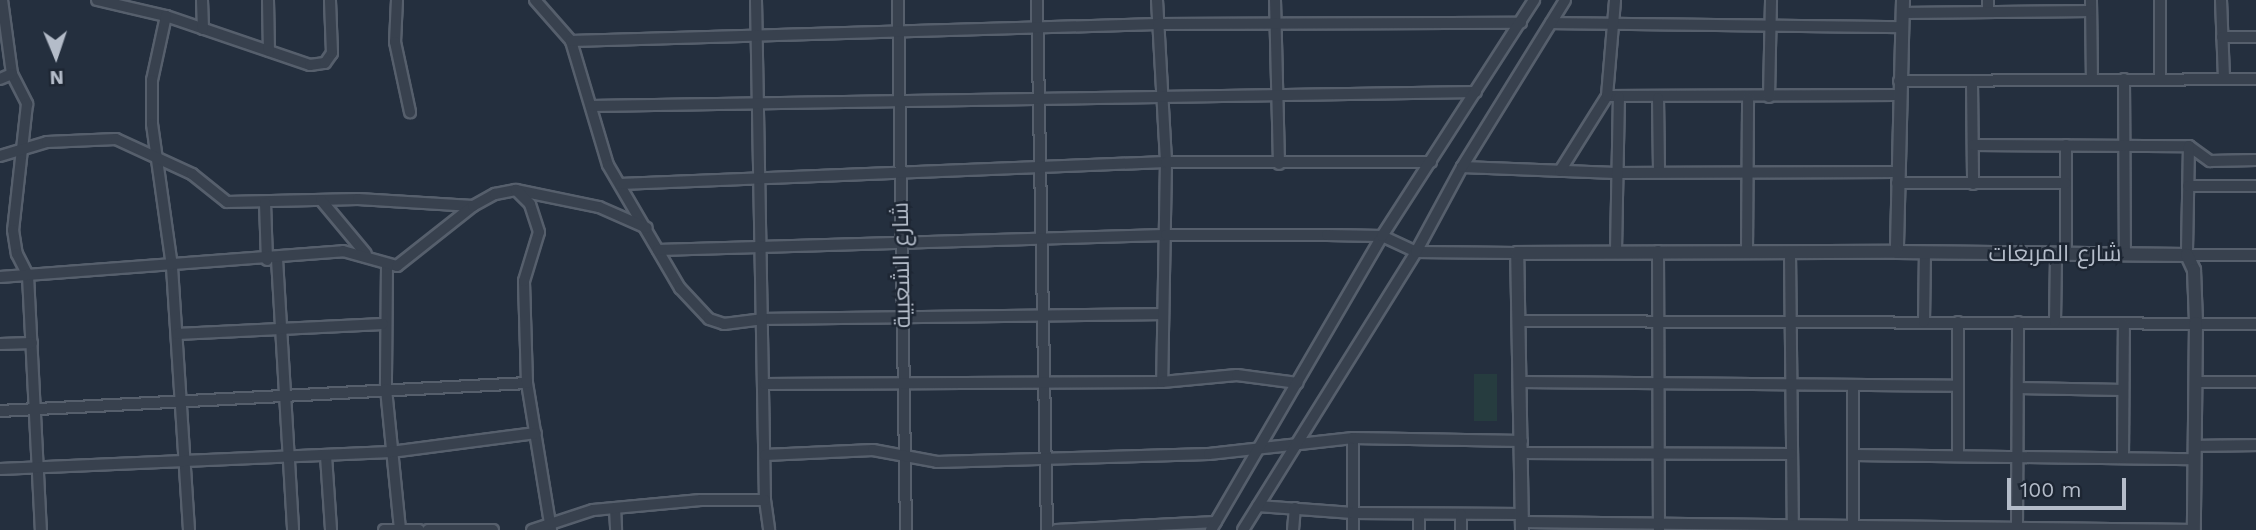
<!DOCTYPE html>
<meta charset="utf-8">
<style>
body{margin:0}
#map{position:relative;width:2256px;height:530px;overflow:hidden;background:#242f3e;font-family:"Work Sans",Cairo,sans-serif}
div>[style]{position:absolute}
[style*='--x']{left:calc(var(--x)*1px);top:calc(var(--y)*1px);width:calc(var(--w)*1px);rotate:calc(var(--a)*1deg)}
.green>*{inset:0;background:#263c3f;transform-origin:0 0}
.roads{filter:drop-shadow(2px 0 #565f6c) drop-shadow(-2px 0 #565f6c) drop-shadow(0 2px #565f6c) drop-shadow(0 -2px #565f6c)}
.minor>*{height:10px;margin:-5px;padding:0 5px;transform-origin:5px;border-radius:5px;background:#38414e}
.tertiary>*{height:12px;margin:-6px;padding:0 6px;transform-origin:6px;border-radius:6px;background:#38414e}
span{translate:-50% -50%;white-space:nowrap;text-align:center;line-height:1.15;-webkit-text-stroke:5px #1d2633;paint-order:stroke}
.street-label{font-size:23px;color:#b4bcc9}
.north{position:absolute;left:21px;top:21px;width:70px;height:70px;-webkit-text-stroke:5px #1d2633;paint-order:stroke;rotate:178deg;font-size:19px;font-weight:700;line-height:28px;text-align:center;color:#b4bcc9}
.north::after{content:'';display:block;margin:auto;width:24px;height:32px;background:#b4bcc9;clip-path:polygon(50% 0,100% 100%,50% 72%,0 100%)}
.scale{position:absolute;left:2007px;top:478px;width:119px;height:32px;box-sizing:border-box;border:4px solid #b4bcc9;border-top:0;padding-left:9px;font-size:21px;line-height:24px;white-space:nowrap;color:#b4bcc9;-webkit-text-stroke:5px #1d2633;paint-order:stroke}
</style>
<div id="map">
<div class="green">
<i style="left:1474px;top:374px;width:23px;height:47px"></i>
</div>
<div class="roads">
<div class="minor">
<i style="--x:2;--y:0;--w:75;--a:82.3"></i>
<i style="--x:12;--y:74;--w:34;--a:63"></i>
<i style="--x:27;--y:104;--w:127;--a:96.3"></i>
<i style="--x:13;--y:230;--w:24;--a:81"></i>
<i style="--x:17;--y:254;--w:25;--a:63"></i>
<i style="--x:28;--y:276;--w:254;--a:87.1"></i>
<i style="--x:97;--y:0;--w:71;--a:13.1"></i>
<i style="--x:166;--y:16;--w:152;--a:18.8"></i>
<i style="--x:310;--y:65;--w:15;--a:-8"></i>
<i style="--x:325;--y:63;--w:12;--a:-55"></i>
<i style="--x:332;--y:53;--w:53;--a:-92.2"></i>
<i style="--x:202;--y:0;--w:29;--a:88"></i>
<i style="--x:268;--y:0;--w:51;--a:88.9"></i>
<i style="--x:397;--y:0;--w:42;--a:92.7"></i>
<i style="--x:395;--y:42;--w:72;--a:77.9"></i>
<i style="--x:535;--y:0;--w:55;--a:48.7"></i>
<i style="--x:571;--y:41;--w:129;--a:73.4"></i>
<i style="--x:608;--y:165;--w:143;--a:59.7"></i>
<i style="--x:680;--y:288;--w:42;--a:46.9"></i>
<i style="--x:709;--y:319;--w:16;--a:18"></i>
<i style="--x:724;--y:324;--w:40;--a:-7.1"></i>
<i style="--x:764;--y:319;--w:398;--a:-0.7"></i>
<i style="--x:756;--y:0;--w:500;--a:88.97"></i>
<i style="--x:765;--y:500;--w:30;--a:82"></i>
<i style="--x:898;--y:0;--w:530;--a:89.14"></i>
<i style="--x:1037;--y:0;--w:530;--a:88.92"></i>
<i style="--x:1157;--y:0;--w:162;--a:86.8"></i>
<i style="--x:1166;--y:162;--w:220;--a:91"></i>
<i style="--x:1275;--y:0;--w:164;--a:88.6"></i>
<i style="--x:1988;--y:0;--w:11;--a:90"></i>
<i style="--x:2091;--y:0;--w:80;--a:89.3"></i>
<i style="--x:2221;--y:0;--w:79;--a:87.8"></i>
<i style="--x:1902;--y:13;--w:189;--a:-0.6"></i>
<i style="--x:166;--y:16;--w:66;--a:102.3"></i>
<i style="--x:152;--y:80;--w:44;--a:90"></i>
<i style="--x:152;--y:124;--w:144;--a:82"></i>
<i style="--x:172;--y:267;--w:264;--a:86.3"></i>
<i style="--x:1551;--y:23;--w:351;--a:0.7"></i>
<i style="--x:2222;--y:37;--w:34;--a:0"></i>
<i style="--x:571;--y:41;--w:587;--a:-1.66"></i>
<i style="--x:1158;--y:24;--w:363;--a:-0.2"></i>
<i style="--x:0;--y:79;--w:13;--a:-23"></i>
<i style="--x:2124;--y:79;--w:176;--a:89.7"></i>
<i style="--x:2160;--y:79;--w:79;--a:-90"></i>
<i style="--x:1899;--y:81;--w:357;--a:-0.3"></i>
<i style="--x:1972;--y:81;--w:103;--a:89.4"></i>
<i style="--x:1607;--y:96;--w:291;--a:-0.2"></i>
<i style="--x:1769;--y:97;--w:97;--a:-88.8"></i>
<i style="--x:1658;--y:98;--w:74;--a:89.2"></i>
<i style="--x:591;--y:106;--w:885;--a:-0.91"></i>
<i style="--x:1973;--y:145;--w:216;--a:0.3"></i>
<i style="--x:2189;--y:146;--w:26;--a:36"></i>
<i style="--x:2210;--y:161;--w:46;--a:-1.2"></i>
<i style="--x:2066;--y:145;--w:110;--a:90"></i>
<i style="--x:2189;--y:146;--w:109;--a:91.1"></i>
<i style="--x:2187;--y:255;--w:69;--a:0"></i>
<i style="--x:0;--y:156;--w:49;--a:-16.6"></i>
<i style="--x:47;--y:142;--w:69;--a:-2.5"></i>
<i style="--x:116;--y:139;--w:84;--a:24.7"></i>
<i style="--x:192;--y:174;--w:45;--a:38.7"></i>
<i style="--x:227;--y:202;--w:131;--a:-1.3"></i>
<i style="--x:358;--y:199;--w:115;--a:3.5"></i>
<i style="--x:1462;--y:167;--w:154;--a:2.2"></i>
<i style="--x:1616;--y:173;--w:281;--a:-0.2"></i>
<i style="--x:1560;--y:171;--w:89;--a:-57.9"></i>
<i style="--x:1607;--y:96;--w:96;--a:-85.2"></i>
<i style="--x:1897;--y:183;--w:169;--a:0"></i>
<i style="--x:620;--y:184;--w:546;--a:-2.31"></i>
<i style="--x:1166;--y:162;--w:265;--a:0"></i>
<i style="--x:2188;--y:186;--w:68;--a:0"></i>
<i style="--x:321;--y:200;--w:70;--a:50.2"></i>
<i style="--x:265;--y:203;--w:57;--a:88"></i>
<i style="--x:658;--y:250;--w:508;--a:-1.69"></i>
<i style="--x:1166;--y:235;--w:161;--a:0"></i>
<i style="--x:1327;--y:235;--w:55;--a:1"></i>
<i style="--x:1382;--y:236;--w:38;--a:25"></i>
<i style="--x:1416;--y:252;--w:101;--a:0.6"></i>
<i style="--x:1616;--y:251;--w:154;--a:-88.9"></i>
<i style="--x:1658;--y:251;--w:279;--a:89.8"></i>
<i style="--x:1747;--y:252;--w:154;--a:-89.6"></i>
<i style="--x:1790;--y:253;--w:271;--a:89.4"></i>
<i style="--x:277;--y:259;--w:271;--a:86.6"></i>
<i style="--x:387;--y:265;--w:124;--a:90.5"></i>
<i style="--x:386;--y:389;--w:142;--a:84.3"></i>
<i style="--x:0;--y:277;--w:344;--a:-4.3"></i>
<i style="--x:343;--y:251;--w:56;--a:15.5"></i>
<i style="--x:397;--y:266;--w:97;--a:-38.3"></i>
<i style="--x:473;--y:206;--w:25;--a:-29"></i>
<i style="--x:495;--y:194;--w:21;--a:-11"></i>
<i style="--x:516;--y:190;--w:85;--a:11.6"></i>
<i style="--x:599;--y:207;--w:52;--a:23.6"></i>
<i style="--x:1519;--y:321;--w:737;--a:0.23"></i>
<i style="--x:1924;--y:322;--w:69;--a:-89.2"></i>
<i style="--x:2055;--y:322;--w:67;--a:-89.1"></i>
<i style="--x:177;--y:334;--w:206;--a:-2.8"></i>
<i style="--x:0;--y:344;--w:32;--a:-2"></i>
<i style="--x:1520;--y:382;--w:438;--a:0.5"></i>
<i style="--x:2195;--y:382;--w:61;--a:0"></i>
<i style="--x:527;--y:383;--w:149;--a:80.7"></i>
<i style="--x:765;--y:384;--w:397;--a:-0.3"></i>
<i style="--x:1162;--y:382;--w:75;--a:-5.3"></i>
<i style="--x:1237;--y:375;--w:61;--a:7.6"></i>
<i style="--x:2018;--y:388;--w:105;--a:1.1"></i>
<i style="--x:0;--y:411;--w:528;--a:-3.04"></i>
<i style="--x:527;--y:383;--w:102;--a:-91.7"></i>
<i style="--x:524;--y:281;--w:51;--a:-73"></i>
<i style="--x:539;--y:232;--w:29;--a:-108"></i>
<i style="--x:530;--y:204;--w:20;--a:-135"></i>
<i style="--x:1353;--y:438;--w:92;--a:90"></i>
<i style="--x:2194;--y:446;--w:62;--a:-0.9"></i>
<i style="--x:1522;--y:453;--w:269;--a:0.2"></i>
<i style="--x:765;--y:455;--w:108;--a:-2.7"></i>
<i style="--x:873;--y:450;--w:65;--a:10.6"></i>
<i style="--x:937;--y:462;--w:272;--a:-1.7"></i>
<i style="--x:1209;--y:454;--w:145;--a:-6.3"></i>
<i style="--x:1353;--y:438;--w:169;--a:1"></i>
<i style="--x:1853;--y:455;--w:341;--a:0.7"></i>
<i style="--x:1958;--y:455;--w:133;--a:-90"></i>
<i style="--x:326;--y:456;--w:74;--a:86.1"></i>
<i style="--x:2123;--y:458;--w:134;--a:-89.6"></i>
<i style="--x:0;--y:469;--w:391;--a:-2.5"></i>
<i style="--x:391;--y:452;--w:146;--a:-7.5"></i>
<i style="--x:1258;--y:506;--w:95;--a:4.2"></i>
<i style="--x:1353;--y:513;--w:169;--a:0.3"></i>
<i style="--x:615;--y:508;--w:22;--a:87"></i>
<i style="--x:1461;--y:514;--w:16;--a:90"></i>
<i style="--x:1419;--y:515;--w:15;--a:90"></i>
<i style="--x:1522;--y:522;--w:672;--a:0.68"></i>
<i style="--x:1853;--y:526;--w:140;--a:-90"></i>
<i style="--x:2017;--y:528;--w:206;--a:-89.7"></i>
<i style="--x:384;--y:530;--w:35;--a:0"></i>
<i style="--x:428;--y:530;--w:65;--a:0"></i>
<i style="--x:532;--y:530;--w:64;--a:-18.2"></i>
<i style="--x:593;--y:510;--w:108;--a:-5.3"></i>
<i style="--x:701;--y:500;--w:64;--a:0"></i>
<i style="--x:1056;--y:530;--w:160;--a:-2.9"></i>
<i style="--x:1211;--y:530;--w:340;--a:-59.8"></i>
<i style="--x:1382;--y:236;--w:281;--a:-57.2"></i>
<i style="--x:1243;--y:530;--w:327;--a:-58.1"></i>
<i style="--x:1416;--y:252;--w:97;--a:-61.6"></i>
<i style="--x:1462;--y:167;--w:196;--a:-58.3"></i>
<i style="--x:1293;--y:530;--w:22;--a:-85"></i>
</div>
<div class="tertiary">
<i style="--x:1903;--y:0;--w:252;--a:91.4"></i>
<i style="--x:1897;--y:252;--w:290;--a:0.6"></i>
<i style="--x:2187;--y:255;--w:17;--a:65"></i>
<i style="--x:2194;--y:270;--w:53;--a:87.8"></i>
<i style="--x:2196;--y:323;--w:207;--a:90.6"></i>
<i style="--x:1522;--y:530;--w:277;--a:-91"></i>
<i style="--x:1517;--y:253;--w:380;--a:-0.2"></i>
</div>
</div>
<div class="street-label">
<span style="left:2055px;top:254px">شارع المربعات</span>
<span style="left:902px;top:265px;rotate:-91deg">شارع الشعبية</span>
</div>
<div class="north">N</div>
<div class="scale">100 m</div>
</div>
